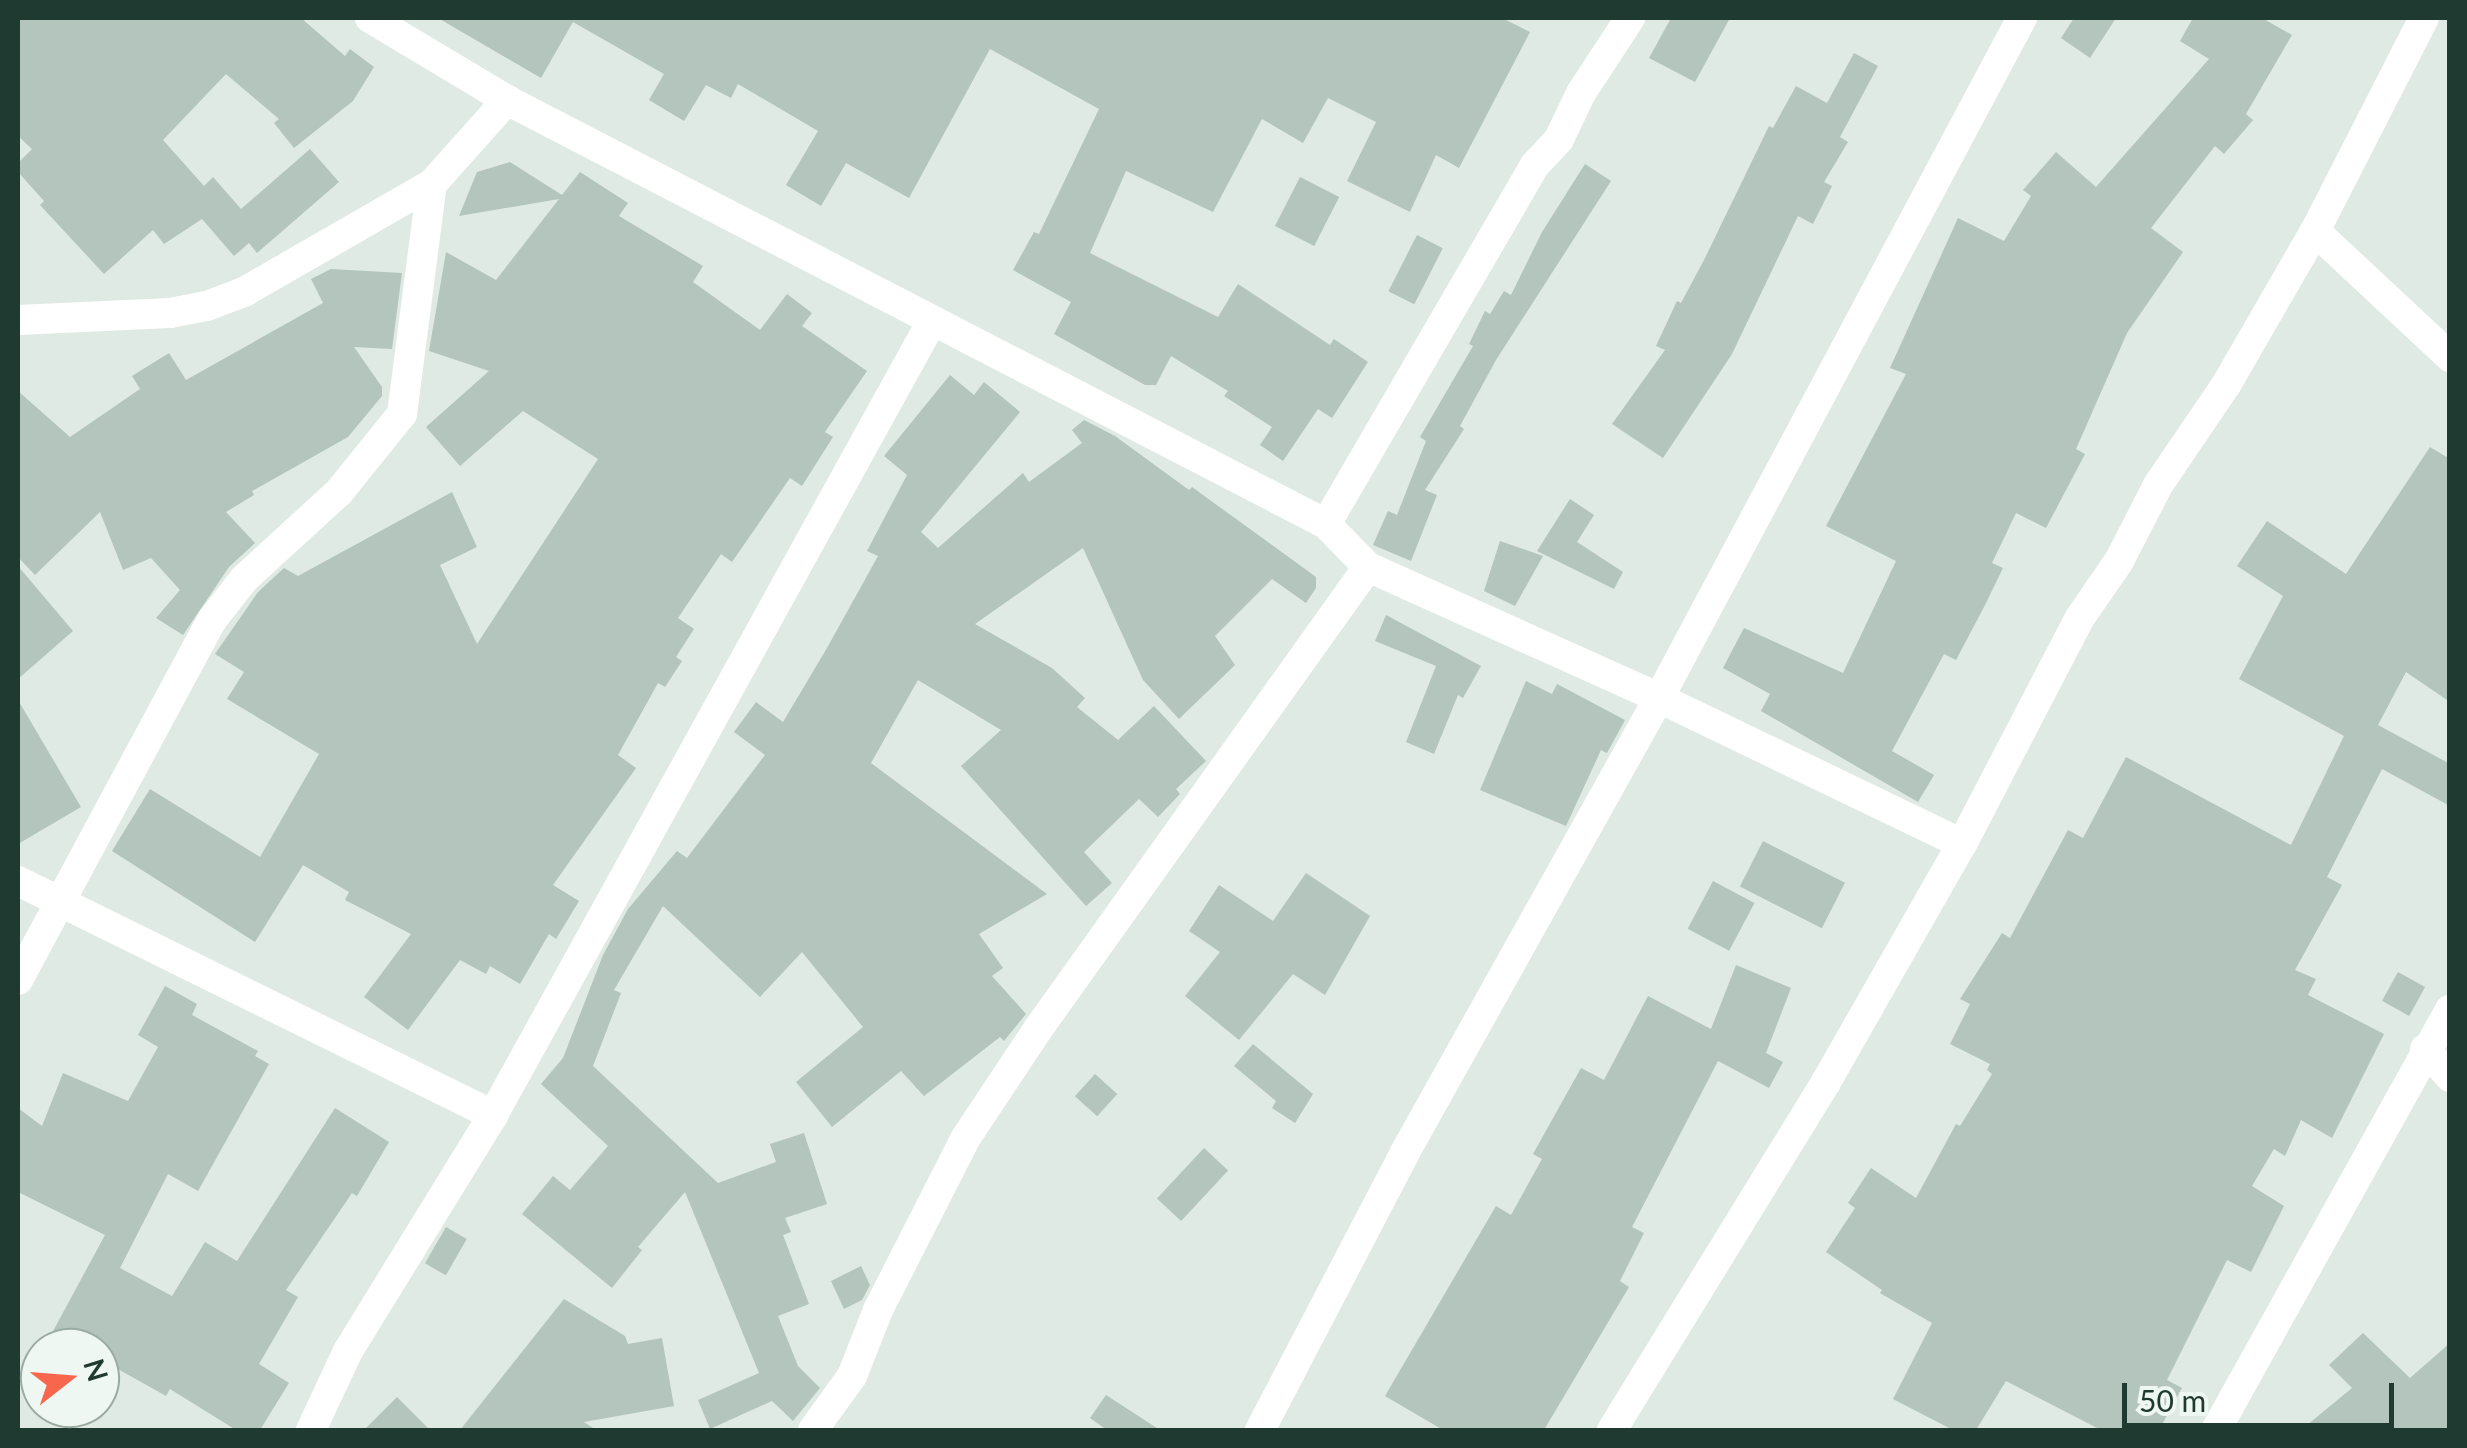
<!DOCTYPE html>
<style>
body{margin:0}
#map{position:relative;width:2467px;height:1448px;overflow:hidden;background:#deeae3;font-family:Lato,sans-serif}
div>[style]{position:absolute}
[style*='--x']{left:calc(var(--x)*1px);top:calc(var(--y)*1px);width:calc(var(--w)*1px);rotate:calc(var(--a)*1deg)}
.building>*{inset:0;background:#b3c5bc;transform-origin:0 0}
.minor>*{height:30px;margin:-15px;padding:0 15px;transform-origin:15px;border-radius:15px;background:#fff}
span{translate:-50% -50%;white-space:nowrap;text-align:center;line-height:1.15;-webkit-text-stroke:9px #eef7f1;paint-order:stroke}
.frame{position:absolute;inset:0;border:20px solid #1f3a30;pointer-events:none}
.north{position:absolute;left:20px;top:1328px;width:100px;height:100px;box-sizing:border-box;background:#eef7f1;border:2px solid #9baba4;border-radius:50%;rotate:73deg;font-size:28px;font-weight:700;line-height:40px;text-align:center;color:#1f3a30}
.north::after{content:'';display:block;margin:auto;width:35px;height:45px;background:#f8664e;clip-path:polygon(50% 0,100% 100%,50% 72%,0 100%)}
.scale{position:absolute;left:2122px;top:1383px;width:272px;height:45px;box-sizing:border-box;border:5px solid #1f3a30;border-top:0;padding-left:12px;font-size:30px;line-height:35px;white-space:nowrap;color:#1f3a30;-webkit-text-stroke:8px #eef7f1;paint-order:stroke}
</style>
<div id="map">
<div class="building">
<i style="clip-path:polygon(18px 18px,301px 18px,345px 56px,350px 49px,374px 67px,353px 101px,294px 148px,274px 123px,279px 119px,226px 74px,163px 140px,204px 186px,213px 177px,241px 209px,310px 149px,339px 182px,257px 253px,249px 243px,234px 256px,202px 219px,164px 244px,153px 230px,104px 274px,40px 205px,44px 201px,18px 172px,18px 163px,32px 149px,18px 136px)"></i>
<i style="clip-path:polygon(438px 18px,1502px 18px,1530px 32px,1459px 168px,1436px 155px,1410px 212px,1347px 181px,1376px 122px,1328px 98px,1303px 143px,1262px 119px,1213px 212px,1126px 171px,1090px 253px,1218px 317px,1238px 284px,1330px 345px,1334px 339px,1368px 362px,1332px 418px,1318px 409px,1283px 461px,1260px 445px,1272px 427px,1224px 396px,1228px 391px,1171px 356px,1156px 385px,1145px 385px,1054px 334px,1071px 302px,1013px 270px,1034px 232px,1039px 234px,1099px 109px,990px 49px,909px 198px,846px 163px,821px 206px,786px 185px,818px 131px,738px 84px,731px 98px,706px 85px,684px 121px,649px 100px,664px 74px,573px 22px,541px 78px)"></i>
<i style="clip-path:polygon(1671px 18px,1730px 18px,1695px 82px,1649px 58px)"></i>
<i style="clip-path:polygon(2074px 18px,2116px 18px,2090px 58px,2061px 38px)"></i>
<i style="clip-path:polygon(2193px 18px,2262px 18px,2292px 35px,2246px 114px,2253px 120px,2224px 154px,2215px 146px,2151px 228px,2183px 252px,2127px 333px,2076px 449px,2085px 454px,2046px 528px,2016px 513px,1992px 563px,2003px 568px,1985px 605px,1956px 660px,1944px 654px,1892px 751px,1934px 775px,1918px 802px,1761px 711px,1770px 694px,1723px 668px,1744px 628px,1843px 673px,1896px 561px,1826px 526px,1906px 374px,1890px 368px,1958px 218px,2004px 241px,2031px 196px,2023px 190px,2056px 152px,2096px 187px,2209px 59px,2180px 41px)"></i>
<i style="clip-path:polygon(1854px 53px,1878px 66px,1840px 137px,1848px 142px,1824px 182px,1832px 186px,1813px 224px,1798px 216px,1732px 354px,1663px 458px,1612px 424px,1665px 350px,1656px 346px,1677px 301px,1681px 303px,1704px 260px,1769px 126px,1773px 128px,1796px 86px,1827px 103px)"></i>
<i style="clip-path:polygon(510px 162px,562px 195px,580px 172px,628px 203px,619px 216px,703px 266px,693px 282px,760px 330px,787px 294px,812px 313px,802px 326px,867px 371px,825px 432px,833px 437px,802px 486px,790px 478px,732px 562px,721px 554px,678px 618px,694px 629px,676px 657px,682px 661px,665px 687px,658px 683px,618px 755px,636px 768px,553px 885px,579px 901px,556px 939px,549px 934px,520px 984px,490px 966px,486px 974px,460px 960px,408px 1030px,364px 997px,411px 934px,345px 900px,349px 892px,303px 865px,255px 942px,112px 851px,150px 789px,260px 857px,319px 754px,227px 699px,244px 672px,215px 654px,258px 592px,284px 568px,298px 576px,452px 492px,477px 547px,440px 565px,477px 644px,598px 459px,523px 411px,460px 466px,426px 427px,489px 371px,429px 351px,446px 252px,496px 280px,559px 199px,459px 216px,477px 172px)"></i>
<i style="clip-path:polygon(1585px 164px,1611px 181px,1496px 360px,1460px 426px,1464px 429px,1425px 490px,1437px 495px,1411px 561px,1373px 545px,1388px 511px,1397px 515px,1426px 441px,1420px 437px,1473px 346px,1469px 344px,1485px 311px,1490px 314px,1504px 291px,1511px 295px,1542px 232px)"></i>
<i style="left:1300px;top:177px;width:44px;height:55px;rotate:27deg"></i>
<i style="left:1417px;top:235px;width:29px;height:63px;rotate:27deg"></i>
<i style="clip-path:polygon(331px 269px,402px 273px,392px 349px,354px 347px,382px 387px,382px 396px,348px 437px,252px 491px,254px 495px,226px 512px,255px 543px,229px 567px,183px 635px,156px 618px,180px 590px,151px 558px,123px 570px,100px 512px,35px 575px,18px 557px,18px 391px,70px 437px,140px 389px,132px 376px,169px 353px,186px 380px,323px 303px,311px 279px)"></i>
<i style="clip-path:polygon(950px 375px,974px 395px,984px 382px,1020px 412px,921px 532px,938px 548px,1023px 473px,1029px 482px,1082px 443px,1072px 430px,1084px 420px,1115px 436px,1189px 490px,1192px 487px,1316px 577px,1316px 588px,1306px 603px,1272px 579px,1215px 636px,1235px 665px,1179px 719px,1143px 680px,1083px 548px,975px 624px,1052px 668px,1085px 698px,1077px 707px,1118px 740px,1154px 706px,1206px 761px,1176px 789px,1180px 794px,1158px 817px,1139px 799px,1084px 852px,1112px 883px,1086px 906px,961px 766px,1001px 730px,918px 680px,871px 763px,1047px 894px,979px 934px,1003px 968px,992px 976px,1026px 1014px,1004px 1041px,1000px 1037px,924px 1096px,901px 1071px,832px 1127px,796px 1082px,863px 1027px,802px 952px,760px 997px,663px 906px,614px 990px,621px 993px,593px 1066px,718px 1183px,776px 1162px,770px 1144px,804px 1133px,827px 1204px,785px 1218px,791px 1232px,783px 1235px,809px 1304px,778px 1316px,798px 1366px,820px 1388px,793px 1421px,772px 1401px,710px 1429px,698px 1400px,759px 1373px,685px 1192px,638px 1247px,642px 1250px,612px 1288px,522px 1214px,553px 1176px,570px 1190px,608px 1146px,541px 1084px,563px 1058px,603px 955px,628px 909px,677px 851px,687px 858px,765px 755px,734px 732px,756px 702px,783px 722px,827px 648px,878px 556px,867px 551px,907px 475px,884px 456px)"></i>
<i style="clip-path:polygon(2430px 447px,2450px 459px,2450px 702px,2406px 672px,2378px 725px,2450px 764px,2450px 806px,2382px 769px,2327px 877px,2342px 885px,2295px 970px,2316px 979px,2308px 995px,2384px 1034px,2332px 1138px,2301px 1120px,2285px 1156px,2274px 1149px,2252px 1186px,2284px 1206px,2251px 1272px,2227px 1260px,2167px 1380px,2182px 1388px,2159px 1430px,2101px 1430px,2006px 1381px,1976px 1430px,1953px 1430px,1893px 1399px,1932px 1323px,1880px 1293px,1882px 1290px,1826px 1252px,1855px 1208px,1848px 1203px,1871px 1168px,1916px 1198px,1956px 1124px,1960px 1126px,1992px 1074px,1987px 1070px,1990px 1064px,1950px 1044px,1970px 1004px,1960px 999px,2002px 933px,2010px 938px,2068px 830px,2083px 838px,2126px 757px,2291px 845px,2344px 736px,2239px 679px,2283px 596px,2237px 566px,2267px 521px,2346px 574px)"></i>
<i style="clip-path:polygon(1570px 499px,1594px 515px,1577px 542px,1623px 572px,1614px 589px,1537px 551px)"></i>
<i style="clip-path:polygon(1500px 541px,1543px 556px,1515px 606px,1484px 591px)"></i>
<i style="clip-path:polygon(18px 566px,73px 631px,18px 679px)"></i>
<i style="clip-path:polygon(1386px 615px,1481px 666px,1463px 698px,1458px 695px,1434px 754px,1406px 742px,1436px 666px,1375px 641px)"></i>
<i style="clip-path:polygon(1526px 681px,1552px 694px,1557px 684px,1625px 720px,1607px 753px,1601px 750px,1566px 826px,1480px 790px)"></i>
<i style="clip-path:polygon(18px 700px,81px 807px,18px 844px)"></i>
<i style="left:1763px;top:841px;width:92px;height:51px;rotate:27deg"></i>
<i style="clip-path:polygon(1306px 873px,1370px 916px,1325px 995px,1293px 974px,1239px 1040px,1185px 996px,1220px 952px,1189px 931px,1219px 885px,1273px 921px)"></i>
<i style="left:1713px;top:881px;width:47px;height:54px;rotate:28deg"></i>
<i style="clip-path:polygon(1736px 965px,1791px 988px,1766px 1053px,1783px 1062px,1769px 1088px,1718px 1061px,1632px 1227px,1644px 1233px,1620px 1281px,1629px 1287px,1544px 1430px,1443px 1430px,1385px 1396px,1496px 1206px,1511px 1215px,1542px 1159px,1533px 1154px,1581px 1068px,1604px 1080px,1648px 996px,1711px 1029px)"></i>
<i style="left:2398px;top:972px;width:31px;height:33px;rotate:29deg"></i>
<i style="clip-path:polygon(165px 986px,197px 1004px,192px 1015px,258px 1051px,255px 1056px,269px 1064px,198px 1191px,168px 1174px,120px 1268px,172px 1296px,205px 1242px,237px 1261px,335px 1108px,389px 1142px,357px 1196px,352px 1193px,286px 1290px,298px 1297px,259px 1364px,289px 1383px,260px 1430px,236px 1430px,170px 1389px,166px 1396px,100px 1359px,100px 1348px,79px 1348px,52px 1333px,105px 1235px,18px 1192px,18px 1108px,42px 1126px,63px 1073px,128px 1101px,158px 1047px,138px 1035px)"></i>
<i style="clip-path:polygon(1253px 1044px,1313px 1094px,1295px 1123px,1272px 1108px,1276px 1101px,1234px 1066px)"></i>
<i style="left:1095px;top:1074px;width:30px;height:30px;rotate:42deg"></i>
<i style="left:1204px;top:1148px;width:33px;height:69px;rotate:43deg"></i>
<i style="left:446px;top:1227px;width:24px;height:42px;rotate:30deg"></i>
<i style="clip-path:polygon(861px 1266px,870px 1285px,862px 1300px,844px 1309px,831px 1281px)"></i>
<i style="clip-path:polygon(564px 1299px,625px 1336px,628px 1344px,662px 1338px,674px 1406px,584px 1422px,596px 1430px,460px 1430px)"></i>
<i style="clip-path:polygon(2363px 1333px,2410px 1378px,2450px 1343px,2450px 1430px,2301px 1430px,2352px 1388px,2329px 1365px)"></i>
<i style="clip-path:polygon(1106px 1395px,1160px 1430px,1107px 1430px,1090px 1418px)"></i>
<i style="clip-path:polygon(397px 1397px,430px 1430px,364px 1430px)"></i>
</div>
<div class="minor">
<i style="--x:370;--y:18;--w:160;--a:30.9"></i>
<i style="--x:507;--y:100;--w:922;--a:27.37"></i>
<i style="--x:1326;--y:524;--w:60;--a:45.7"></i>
<i style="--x:1368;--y:567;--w:319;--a:24.2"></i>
<i style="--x:1659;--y:698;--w:336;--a:25.7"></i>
<i style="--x:2315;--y:231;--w:185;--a:43"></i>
<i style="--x:18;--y:320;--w:152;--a:-2.6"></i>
<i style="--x:170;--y:313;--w:38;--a:-11"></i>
<i style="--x:207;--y:306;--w:40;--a:-21"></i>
<i style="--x:244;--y:292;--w:217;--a:-29.9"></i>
<i style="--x:1326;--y:524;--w:415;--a:-59.8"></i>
<i style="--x:1535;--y:165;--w:35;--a:-47"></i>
<i style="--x:1559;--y:139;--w:51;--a:-64.4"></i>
<i style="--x:1581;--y:93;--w:90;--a:-56.8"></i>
<i style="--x:18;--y:881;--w:530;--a:26.23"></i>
<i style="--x:18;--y:980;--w:409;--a:-61.7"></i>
<i style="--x:212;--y:620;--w:52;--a:-52"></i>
<i style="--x:244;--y:579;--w:129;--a:-42.5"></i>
<i style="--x:339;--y:492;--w:100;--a:-51.1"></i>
<i style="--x:402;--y:414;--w:232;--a:-82.6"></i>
<i style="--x:432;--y:184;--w:113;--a:-48.2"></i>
<i style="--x:2425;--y:1049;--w:38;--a:48"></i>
<i style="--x:311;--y:1430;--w:87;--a:-64.9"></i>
<i style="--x:348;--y:1351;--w:277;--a:-58.4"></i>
<i style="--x:493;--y:1115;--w:905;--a:-61.06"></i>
<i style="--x:813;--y:1430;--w:67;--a:-54.2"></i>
<i style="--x:852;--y:1376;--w:71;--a:-68.5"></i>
<i style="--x:878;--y:1310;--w:192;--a:-63"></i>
<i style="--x:965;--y:1139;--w:132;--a:-56.4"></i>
<i style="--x:1038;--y:1029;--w:568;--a:-54.46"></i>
<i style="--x:1260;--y:1430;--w:311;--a:-62.4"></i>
<i style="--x:1404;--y:1154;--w:522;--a:-60.79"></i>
<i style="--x:1659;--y:698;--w:771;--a:-61.91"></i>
<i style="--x:1612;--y:1430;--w:409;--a:-58.4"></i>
<i style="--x:1826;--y:1082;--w:274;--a:-60.3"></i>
<i style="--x:1962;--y:844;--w:254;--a:-62.5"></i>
<i style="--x:2079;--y:619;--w:70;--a:-55.4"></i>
<i style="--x:2119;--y:561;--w:85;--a:-62.8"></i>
<i style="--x:2158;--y:485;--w:121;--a:-55.8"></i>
<i style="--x:2226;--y:385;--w:178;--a:-60"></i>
<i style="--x:2315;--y:231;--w:239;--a:-62.9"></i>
<i style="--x:2216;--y:1430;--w:481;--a:-60.9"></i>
</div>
<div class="frame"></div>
<div class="north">N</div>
<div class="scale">50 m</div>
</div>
